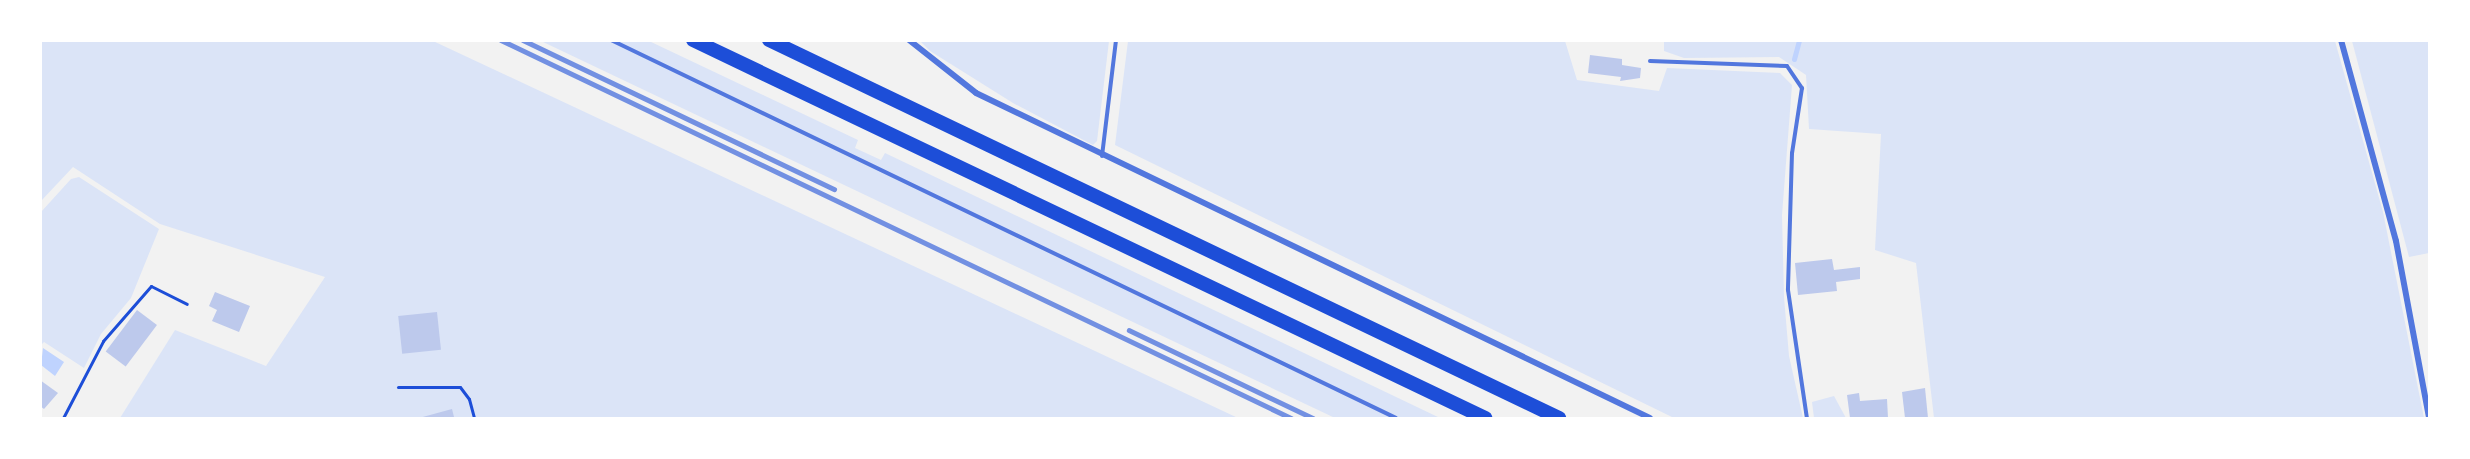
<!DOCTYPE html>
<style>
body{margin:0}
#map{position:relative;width:2470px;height:459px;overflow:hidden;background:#f2f2f2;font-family:Rubik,sans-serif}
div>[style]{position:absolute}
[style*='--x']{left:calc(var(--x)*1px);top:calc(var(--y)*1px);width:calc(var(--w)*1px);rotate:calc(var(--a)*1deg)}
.green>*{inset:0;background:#dbe4f7}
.water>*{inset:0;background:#bfd3fe}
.stream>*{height:5px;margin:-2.5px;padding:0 2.5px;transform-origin:2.5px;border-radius:2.5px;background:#bfd3fe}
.building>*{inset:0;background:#bdc9ec;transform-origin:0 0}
.path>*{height:3px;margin:-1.5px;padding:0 1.5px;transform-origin:1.5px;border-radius:1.5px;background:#1d4ed8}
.service>*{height:4px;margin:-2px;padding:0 2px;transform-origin:2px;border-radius:2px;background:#5277de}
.minor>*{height:6px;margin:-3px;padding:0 3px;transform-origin:3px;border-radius:3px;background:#5277de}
.trunk>*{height:14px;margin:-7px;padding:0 7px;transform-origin:7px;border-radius:7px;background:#1d4ed8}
.rail>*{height:4.5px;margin:-2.25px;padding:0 2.25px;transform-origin:2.25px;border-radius:2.25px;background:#7290e2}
span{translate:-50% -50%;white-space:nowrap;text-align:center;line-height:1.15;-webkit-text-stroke:4.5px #fff;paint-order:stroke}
.frame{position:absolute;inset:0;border:42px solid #fff;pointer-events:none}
</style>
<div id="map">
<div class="green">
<i style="clip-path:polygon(41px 41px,433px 41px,1238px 418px,120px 418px,175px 330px,266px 366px,325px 277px,160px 224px,73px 167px,41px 201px)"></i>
<i style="clip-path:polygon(541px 41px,649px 41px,858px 140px,855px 148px,881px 160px,885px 153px,1440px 418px,1335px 418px)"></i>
<i style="clip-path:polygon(920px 41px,1109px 41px,1097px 141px,1093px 145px,1013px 103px,930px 51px)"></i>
<i style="clip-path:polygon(1128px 41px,1565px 41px,1577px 80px,1659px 91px,1667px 68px,1780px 73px,1792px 85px,1782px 215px,1784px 297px,1789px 356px,1803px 418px,1674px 418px,1115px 145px)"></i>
<i style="clip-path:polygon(1664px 41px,2335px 41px,2383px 212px,2424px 418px,1934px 418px,1916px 263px,1875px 250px,1881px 134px,1809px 129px,1806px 75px,1779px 57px,1684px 58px,1664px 51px)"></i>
<i style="clip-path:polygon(2352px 41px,2429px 41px,2429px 253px,2409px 257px)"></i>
<i style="clip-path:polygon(79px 177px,159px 229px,131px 298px,101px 334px,84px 368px,44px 342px,40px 346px,41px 212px,71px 179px)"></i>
<i style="clip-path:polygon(1834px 396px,1846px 418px,1814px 418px,1812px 402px)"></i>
</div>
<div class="water">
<i style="clip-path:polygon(43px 348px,64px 362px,55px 376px,41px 365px)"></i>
</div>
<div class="stream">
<i style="--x:1794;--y:59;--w:20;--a:-75"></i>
</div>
<div class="building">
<i style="clip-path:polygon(1590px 55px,1622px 59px,1622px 65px,1641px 68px,1640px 78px,1620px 81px,1621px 77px,1588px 73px)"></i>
<i style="clip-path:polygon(1832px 259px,1834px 270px,1860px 267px,1860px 279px,1836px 282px,1837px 291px,1798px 295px,1795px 263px)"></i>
<i style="clip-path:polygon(215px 292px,250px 306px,239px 332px,212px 321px,217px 310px,209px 306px)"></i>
<i style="left:137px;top:310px;width:25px;height:52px;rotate:37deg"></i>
<i style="left:437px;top:312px;width:38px;height:39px;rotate:84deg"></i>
<i style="clip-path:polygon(40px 380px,58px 393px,44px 409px,40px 406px)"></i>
<i style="clip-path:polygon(1925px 388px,1928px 418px,1905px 418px,1902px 392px)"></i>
<i style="clip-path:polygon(1859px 393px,1860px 401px,1887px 399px,1888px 418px,1850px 418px,1847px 395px)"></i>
<i style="clip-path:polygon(452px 409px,454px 417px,419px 418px)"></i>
</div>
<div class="path">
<i style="--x:398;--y:387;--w:62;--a:0"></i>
<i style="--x:460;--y:387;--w:15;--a:53"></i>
<i style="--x:469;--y:399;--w:20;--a:75"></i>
<i style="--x:63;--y:418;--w:87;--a:-62.5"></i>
<i style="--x:103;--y:341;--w:73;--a:-48.9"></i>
<i style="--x:151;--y:286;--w:40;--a:26.6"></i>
</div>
<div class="service">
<i style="--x:611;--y:40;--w:871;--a:25.71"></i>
<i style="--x:1650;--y:61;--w:137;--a:2.1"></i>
<i style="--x:1787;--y:66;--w:27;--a:56"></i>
<i style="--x:1802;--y:88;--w:66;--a:98.7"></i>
<i style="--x:1792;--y:153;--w:137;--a:91.7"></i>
<i style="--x:1788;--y:290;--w:129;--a:81.6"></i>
<i style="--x:1102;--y:156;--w:117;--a:-83.1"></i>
</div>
<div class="minor">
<i style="--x:909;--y:40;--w:85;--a:38.3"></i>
<i style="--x:976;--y:93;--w:748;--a:25.74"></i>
<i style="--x:2341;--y:40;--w:208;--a:74.7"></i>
<i style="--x:2396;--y:241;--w:180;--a:79.4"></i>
</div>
<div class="trunk">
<i style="--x:693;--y:40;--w:878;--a:25.51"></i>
<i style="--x:769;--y:40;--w:876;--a:25.57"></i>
</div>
<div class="rail">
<i style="--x:501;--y:40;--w:876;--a:25.57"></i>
<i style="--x:523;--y:40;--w:345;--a:25.6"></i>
<i style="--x:1129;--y:330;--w:204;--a:25.6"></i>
</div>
<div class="frame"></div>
</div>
